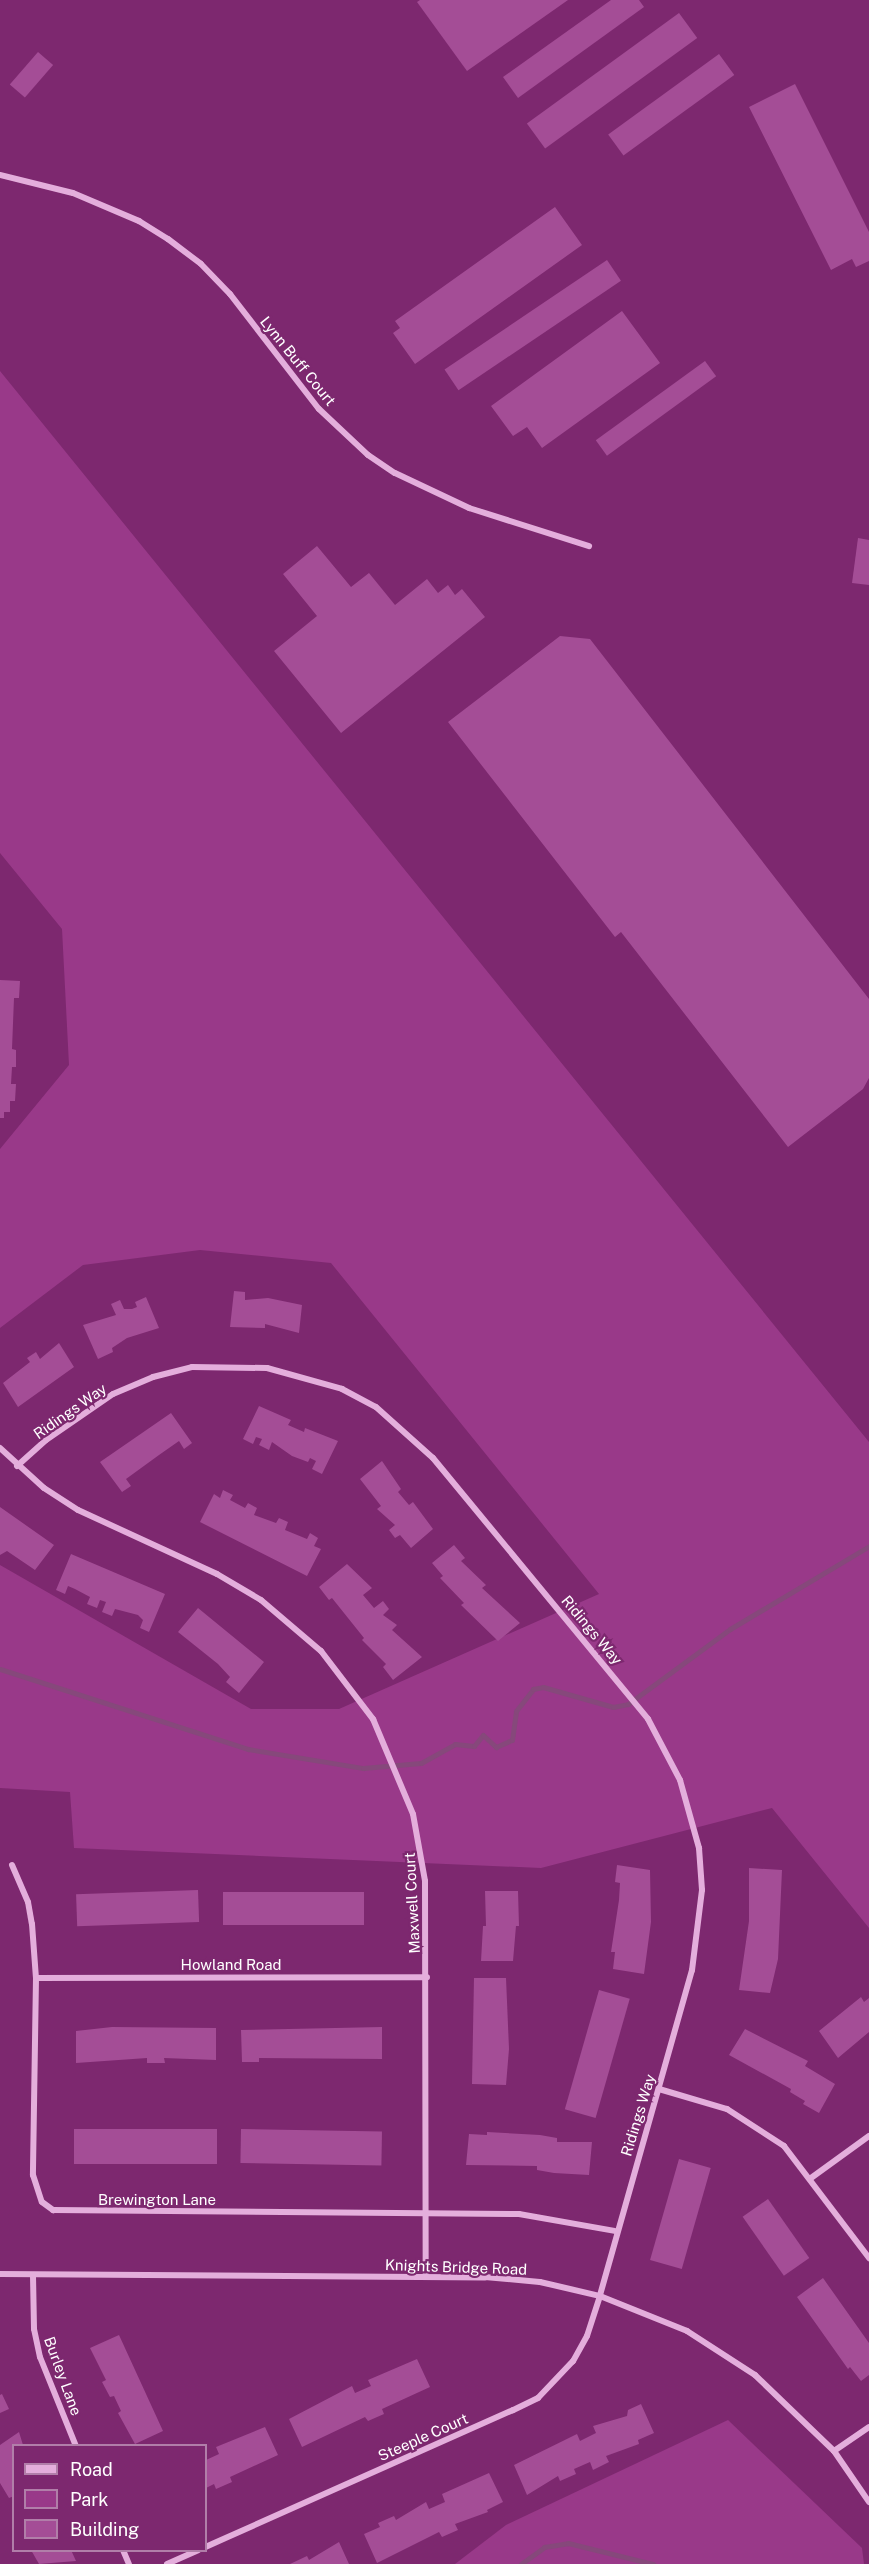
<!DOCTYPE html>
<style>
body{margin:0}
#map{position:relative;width:869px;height:2564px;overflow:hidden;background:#7d286f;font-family:"Public Sans",sans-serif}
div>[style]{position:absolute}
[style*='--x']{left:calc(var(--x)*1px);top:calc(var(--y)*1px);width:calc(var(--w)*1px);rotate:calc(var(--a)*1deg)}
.green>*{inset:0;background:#993989}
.stream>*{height:5px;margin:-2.5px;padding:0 2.5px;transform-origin:2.5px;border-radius:2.5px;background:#86487b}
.building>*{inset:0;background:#a44d96;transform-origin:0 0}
.street>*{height:6px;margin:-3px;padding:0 3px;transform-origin:3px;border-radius:3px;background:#e4aedc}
span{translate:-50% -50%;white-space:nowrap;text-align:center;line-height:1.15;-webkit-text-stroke:4.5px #7d286f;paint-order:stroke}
.street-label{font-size:15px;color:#fff}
.legend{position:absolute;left:12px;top:2444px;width:195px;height:108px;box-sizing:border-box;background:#7d286f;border:2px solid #b17ea9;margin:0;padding:8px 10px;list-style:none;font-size:18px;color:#fff}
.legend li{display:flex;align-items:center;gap:12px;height:30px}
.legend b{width:30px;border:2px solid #b17ea9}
</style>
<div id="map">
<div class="green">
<i style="clip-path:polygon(0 371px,869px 1442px,869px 1928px,772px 1808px,541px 1868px,74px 1848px,70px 1792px,0 1788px,0 1565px,251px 1709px,339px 1709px,599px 1594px,331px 1263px,200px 1250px,83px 1265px,0 1328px,0 1149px,69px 1065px,62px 929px,0 853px)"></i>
<i style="clip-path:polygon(728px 2420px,862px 2548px,864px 2564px,455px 2564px,506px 2525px)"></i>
</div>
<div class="stream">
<i style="--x:0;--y:1669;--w:261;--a:17.9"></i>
<i style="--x:248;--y:1749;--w:117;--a:9.4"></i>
<i style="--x:363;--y:1768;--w:58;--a:-4.9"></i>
<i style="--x:421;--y:1763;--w:39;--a:-29"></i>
<i style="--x:455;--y:1744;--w:19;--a:6"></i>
<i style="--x:474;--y:1746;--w:14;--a:-51"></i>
<i style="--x:483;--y:1735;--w:18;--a:43"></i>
<i style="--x:496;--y:1747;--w:17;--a:-24"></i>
<i style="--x:512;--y:1740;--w:29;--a:-82"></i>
<i style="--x:516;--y:1711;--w:28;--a:-52"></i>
<i style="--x:533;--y:1689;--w:10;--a:-11"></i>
<i style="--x:543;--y:1687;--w:73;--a:15.9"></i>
<i style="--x:613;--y:1707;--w:15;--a:-11"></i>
<i style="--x:628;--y:1704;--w:127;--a:-36.3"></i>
<i style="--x:730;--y:1629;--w:162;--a:-30.8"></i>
<i style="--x:521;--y:2564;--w:29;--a:-36"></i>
<i style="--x:544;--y:2547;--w:24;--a:-9"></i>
<i style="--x:568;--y:2543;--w:88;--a:13.9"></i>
</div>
<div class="building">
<i style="clip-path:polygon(420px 0,568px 0,467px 71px,417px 2px)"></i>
<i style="clip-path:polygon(611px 0,639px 0,644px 7px,518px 98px,503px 77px)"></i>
<i style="left:679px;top:13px;width:31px;height:188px;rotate:54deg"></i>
<i style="left:38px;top:52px;width:20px;height:43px;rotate:41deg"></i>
<i style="left:719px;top:54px;width:26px;height:137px;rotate:54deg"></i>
<i style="clip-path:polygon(795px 84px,869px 232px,869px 261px,856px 267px,852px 259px,831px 270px,749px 107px)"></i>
<i style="clip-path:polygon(555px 207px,582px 245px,415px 364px,393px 333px,400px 328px,395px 321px)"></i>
<i style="left:607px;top:260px;width:25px;height:196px;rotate:56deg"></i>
<i style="clip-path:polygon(622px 311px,660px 363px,542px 448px,527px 427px,513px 436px,491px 406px)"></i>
<i style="left:705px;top:361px;width:19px;height:135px;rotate:54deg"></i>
<i style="clip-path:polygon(858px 538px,869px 540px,869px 585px,852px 583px)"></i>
<i style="clip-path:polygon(317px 546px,351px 587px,369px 573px,395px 605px,427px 579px,438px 593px,448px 585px,455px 595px,462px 589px,485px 617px,341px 733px,274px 651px,317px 616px,283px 574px)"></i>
<i style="clip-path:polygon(560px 636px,590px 639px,869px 999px,869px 1078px,863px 1089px,788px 1147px,621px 932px,615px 937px,448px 722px)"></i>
<i style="clip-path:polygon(0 980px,20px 981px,19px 998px,14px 998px,12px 1049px,16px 1050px,16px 1067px,12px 1067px,11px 1084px,16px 1084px,15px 1101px,10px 1101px,10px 1112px,4px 1112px,4px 1118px,0 1118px)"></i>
<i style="clip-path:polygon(234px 1291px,245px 1292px,245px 1300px,268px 1298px,302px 1305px,299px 1333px,265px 1324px,265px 1328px,230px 1327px)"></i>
<i style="clip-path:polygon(146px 1297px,159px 1328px,127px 1338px,112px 1348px,113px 1352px,98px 1359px,83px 1325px,116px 1315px,111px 1304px,120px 1300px,124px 1309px,132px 1309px,137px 1307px,135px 1302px)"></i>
<i style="clip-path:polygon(59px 1343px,74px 1367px,18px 1407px,3px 1383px,30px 1362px,27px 1358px,36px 1352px,40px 1359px)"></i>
<i style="clip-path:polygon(259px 1406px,291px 1420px,288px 1425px,304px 1432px,305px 1428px,338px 1441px,322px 1474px,312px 1469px,316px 1461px,310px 1458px,308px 1462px,292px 1456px,272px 1442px,269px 1450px,259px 1445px,262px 1439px,256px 1437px,253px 1444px,243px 1439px)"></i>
<i style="clip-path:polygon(171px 1413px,192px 1443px,184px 1449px,179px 1441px,159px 1455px,126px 1479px,131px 1486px,122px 1492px,100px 1462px)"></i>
<i style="clip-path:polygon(382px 1461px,401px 1489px,398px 1492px,409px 1505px,413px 1502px,433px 1529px,411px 1548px,400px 1535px,395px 1538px,389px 1530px,395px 1525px,377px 1509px,381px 1506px,360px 1479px)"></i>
<i style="clip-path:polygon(223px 1490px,233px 1495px,230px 1500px,245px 1508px,248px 1503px,257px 1508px,254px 1515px,276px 1523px,279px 1518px,288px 1522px,285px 1530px,307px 1539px,310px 1533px,318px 1538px,314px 1546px,321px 1549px,307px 1576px,200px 1522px,214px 1494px,220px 1498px)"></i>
<i style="clip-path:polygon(0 1507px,54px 1545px,35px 1570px,7px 1551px,0 1555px)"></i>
<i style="clip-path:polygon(454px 1545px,465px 1558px,461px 1561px,486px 1585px,482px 1588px,520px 1623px,498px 1641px,461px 1605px,464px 1603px,440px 1578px,443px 1576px,432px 1563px)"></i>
<i style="clip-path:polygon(71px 1554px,165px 1594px,149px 1632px,140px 1628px,143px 1620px,138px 1615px,115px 1609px,112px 1616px,102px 1612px,106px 1602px,100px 1600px,97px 1608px,87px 1604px,90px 1597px,75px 1589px,68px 1586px,65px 1594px,56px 1590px)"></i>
<i style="clip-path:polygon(347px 1564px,372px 1588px,363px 1595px,374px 1608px,383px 1601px,389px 1609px,383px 1615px,397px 1625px,392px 1630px,422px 1657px,393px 1680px,383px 1667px,386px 1664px,362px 1640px,364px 1638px,332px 1598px,329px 1600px,319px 1587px)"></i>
<i style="clip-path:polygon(198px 1608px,264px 1662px,239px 1693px,226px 1682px,230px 1677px,218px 1664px,178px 1632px)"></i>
<i style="clip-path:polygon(617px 1865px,650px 1870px,651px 1922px,644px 1974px,613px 1969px,615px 1952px,611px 1952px,619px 1900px,620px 1883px,615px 1882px)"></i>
<i style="clip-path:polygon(749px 1868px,782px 1870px,778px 1959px,770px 1993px,739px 1990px,749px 1921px)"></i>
<i style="left:198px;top:1890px;width:32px;height:122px;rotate:88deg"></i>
<i style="clip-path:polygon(485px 1891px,518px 1891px,519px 1926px,516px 1926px,513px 1961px,481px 1961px,483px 1926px,486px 1926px)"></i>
<i style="left:364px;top:1892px;width:33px;height:141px;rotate:90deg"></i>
<i style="clip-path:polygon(474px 1978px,506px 1978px,509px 2049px,506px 2085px,472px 2084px)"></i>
<i style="left:599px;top:1990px;width:32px;height:124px;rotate:16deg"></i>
<i style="clip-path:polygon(861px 1997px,864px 2002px,869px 1998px,869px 2032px,838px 2058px,819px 2031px)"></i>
<i style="clip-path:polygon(112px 2027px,216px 2028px,216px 2060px,164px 2058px,165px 2063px,147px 2063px,147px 2058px,76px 2063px,76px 2031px)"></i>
<i style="clip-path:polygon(382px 2027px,382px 2059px,259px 2058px,259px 2062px,242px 2062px,241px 2030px)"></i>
<i style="clip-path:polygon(745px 2029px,808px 2061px,805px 2066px,835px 2084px,819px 2113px,803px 2104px,805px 2101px,790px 2092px,791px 2089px,729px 2055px)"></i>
<i style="left:74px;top:2129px;width:143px;height:35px"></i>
<i style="left:241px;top:2129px;width:141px;height:34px;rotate:1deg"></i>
<i style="clip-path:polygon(487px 2132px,540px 2135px,557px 2138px,557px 2142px,592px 2142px,589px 2175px,554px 2173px,537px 2170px,537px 2166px,466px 2165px,469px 2134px,487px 2135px)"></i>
<i style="left:679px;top:2159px;width:33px;height:105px;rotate:16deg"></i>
<i style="left:768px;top:2199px;width:72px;height:31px;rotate:55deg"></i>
<i style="clip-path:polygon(823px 2278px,869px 2343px,869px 2375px,861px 2381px,850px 2367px,848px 2369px,797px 2297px)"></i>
<i style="clip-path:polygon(119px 2335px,163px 2431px,135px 2444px,118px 2413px,121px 2411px,114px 2396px,110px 2397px,102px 2382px,106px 2380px,90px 2348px)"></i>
<i style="clip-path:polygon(417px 2359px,430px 2387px,382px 2409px,384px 2414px,368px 2421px,365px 2417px,302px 2447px,289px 2419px,352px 2386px,355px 2393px,371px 2386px,368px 2380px)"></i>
<i style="clip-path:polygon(2px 2394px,9px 2409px,0 2413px,0 2395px)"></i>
<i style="clip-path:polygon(641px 2404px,654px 2433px,638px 2440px,639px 2444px,606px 2456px,609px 2462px,593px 2470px,590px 2462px,574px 2469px,576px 2474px,560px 2481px,558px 2476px,527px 2495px,514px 2465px,577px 2434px,580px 2441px,596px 2433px,593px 2426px,627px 2416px,628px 2410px)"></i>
<i style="clip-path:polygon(265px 2427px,278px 2455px,230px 2477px,232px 2482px,216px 2489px,214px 2484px,206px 2488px,206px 2460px,219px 2454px,216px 2447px)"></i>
<i style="clip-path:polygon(19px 2432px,23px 2445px,14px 2445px,14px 2496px,9px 2498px,0 2483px,0 2445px)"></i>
<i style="clip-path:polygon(489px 2473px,503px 2502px,487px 2510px,488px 2512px,455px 2524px,458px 2530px,442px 2537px,439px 2532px,377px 2563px,364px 2534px,380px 2527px,378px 2523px,394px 2516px,396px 2520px,426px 2502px,429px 2509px,445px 2502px,442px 2494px)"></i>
<i style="clip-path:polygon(339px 2542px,349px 2564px,290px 2564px,307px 2556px,309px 2560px)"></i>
<i style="clip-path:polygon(31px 2550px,71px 2550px,76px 2561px,39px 2564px)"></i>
</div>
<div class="street">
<i style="--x:0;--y:175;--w:75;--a:13.9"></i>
<i style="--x:73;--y:193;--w:72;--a:23"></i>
<i style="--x:139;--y:221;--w:34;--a:32"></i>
<i style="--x:168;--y:239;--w:41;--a:37.1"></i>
<i style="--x:201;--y:264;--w:42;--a:46"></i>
<i style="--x:230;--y:294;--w:145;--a:52.3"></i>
<i style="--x:319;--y:409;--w:67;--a:43.2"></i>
<i style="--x:368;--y:455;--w:32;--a:34"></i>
<i style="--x:395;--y:473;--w:82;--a:25.3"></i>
<i style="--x:469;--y:508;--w:126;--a:17.6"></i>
<i style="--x:0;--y:1448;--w:59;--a:42.3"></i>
<i style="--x:44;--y:1488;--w:40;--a:32.9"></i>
<i style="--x:78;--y:1510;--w:153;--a:24.7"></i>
<i style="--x:217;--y:1574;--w:51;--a:30.6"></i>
<i style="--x:261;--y:1600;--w:79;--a:40.4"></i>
<i style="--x:321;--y:1651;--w:86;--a:52.6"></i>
<i style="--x:373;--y:1719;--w:103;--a:67.2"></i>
<i style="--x:413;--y:1814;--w:68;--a:79.8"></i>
<i style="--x:425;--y:1881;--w:395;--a:89.9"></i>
<i style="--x:17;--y:1466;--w:39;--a:-42"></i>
<i style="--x:46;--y:1440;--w:81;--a:-34.5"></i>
<i style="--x:113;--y:1394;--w:43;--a:-23"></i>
<i style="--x:153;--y:1377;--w:40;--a:-14.4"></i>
<i style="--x:192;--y:1367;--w:75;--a:0.8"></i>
<i style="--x:267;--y:1368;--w:78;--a:15.6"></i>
<i style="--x:342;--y:1389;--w:38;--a:28"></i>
<i style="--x:376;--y:1407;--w:76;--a:41.8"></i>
<i style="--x:433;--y:1458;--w:338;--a:50.5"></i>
<i style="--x:648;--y:1719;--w:69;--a:62.3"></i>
<i style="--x:680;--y:1780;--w:71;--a:74.4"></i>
<i style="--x:699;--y:1848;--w:42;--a:85.9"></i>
<i style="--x:702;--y:1890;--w:81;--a:97.1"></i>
<i style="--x:692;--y:1970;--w:339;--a:105.8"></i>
<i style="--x:600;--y:2296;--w:42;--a:108"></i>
<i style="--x:587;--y:2336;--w:29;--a:119"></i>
<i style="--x:573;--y:2361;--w:51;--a:133.4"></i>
<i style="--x:538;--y:2398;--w:28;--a:154"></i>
<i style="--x:513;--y:2410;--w:336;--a:156"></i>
<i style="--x:12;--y:1865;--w:40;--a:66.6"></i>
<i style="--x:28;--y:1902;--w:22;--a:80"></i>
<i style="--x:32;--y:1924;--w:54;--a:85.8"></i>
<i style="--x:36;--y:1978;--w:197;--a:90.9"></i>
<i style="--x:33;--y:2175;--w:28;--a:72"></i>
<i style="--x:42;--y:2202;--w:14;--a:36"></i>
<i style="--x:53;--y:2210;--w:466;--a:0.5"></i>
<i style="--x:519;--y:2214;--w:97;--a:10"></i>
<i style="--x:36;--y:1978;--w:391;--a:-0.1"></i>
<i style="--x:659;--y:2089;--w:71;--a:16.4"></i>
<i style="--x:727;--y:2109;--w:68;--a:33"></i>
<i style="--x:784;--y:2146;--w:141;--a:52.8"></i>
<i style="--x:811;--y:2178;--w:72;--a:-35.9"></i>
<i style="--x:0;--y:2274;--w:485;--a:0.4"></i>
<i style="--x:485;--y:2277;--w:55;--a:5.2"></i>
<i style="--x:540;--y:2282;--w:62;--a:13.1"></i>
<i style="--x:600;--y:2296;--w:94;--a:21.9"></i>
<i style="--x:687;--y:2331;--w:81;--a:32.9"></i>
<i style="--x:755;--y:2375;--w:110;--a:43.9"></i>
<i style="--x:834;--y:2451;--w:62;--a:55.5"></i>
<i style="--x:33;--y:2276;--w:53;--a:88.9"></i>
<i style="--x:34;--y:2329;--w:29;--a:78"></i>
<i style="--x:40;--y:2357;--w:96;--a:68"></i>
<i style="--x:834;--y:2451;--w:42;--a:-34.4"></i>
<i style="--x:123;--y:2550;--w:15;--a:67"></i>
<i style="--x:167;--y:2564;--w:34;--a:-24"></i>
</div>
<div class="street-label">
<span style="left:298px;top:361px;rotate:51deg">Lynn Buff Court</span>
<span style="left:70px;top:1411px;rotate:-35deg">Ridings Way</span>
<span style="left:592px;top:1630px;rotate:50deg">Ridings Way</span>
<span style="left:412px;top:1903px;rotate:-93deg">Maxwell Court</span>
<span style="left:231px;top:1965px">Howland Road</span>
<span style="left:638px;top:2115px;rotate:-73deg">Ridings Way</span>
<span style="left:157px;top:2200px">Brewington Lane</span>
<span style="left:456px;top:2267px;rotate:2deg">Knights Bridge Road</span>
<span style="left:63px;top:2376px;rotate:70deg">Burley Lane</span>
<span style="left:423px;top:2437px;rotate:-24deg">Steeple Court</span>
</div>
<ul class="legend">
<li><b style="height:8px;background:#e4aedc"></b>Road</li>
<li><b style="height:16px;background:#993989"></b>Park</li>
<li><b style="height:16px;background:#a44d96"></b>Building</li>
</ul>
</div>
